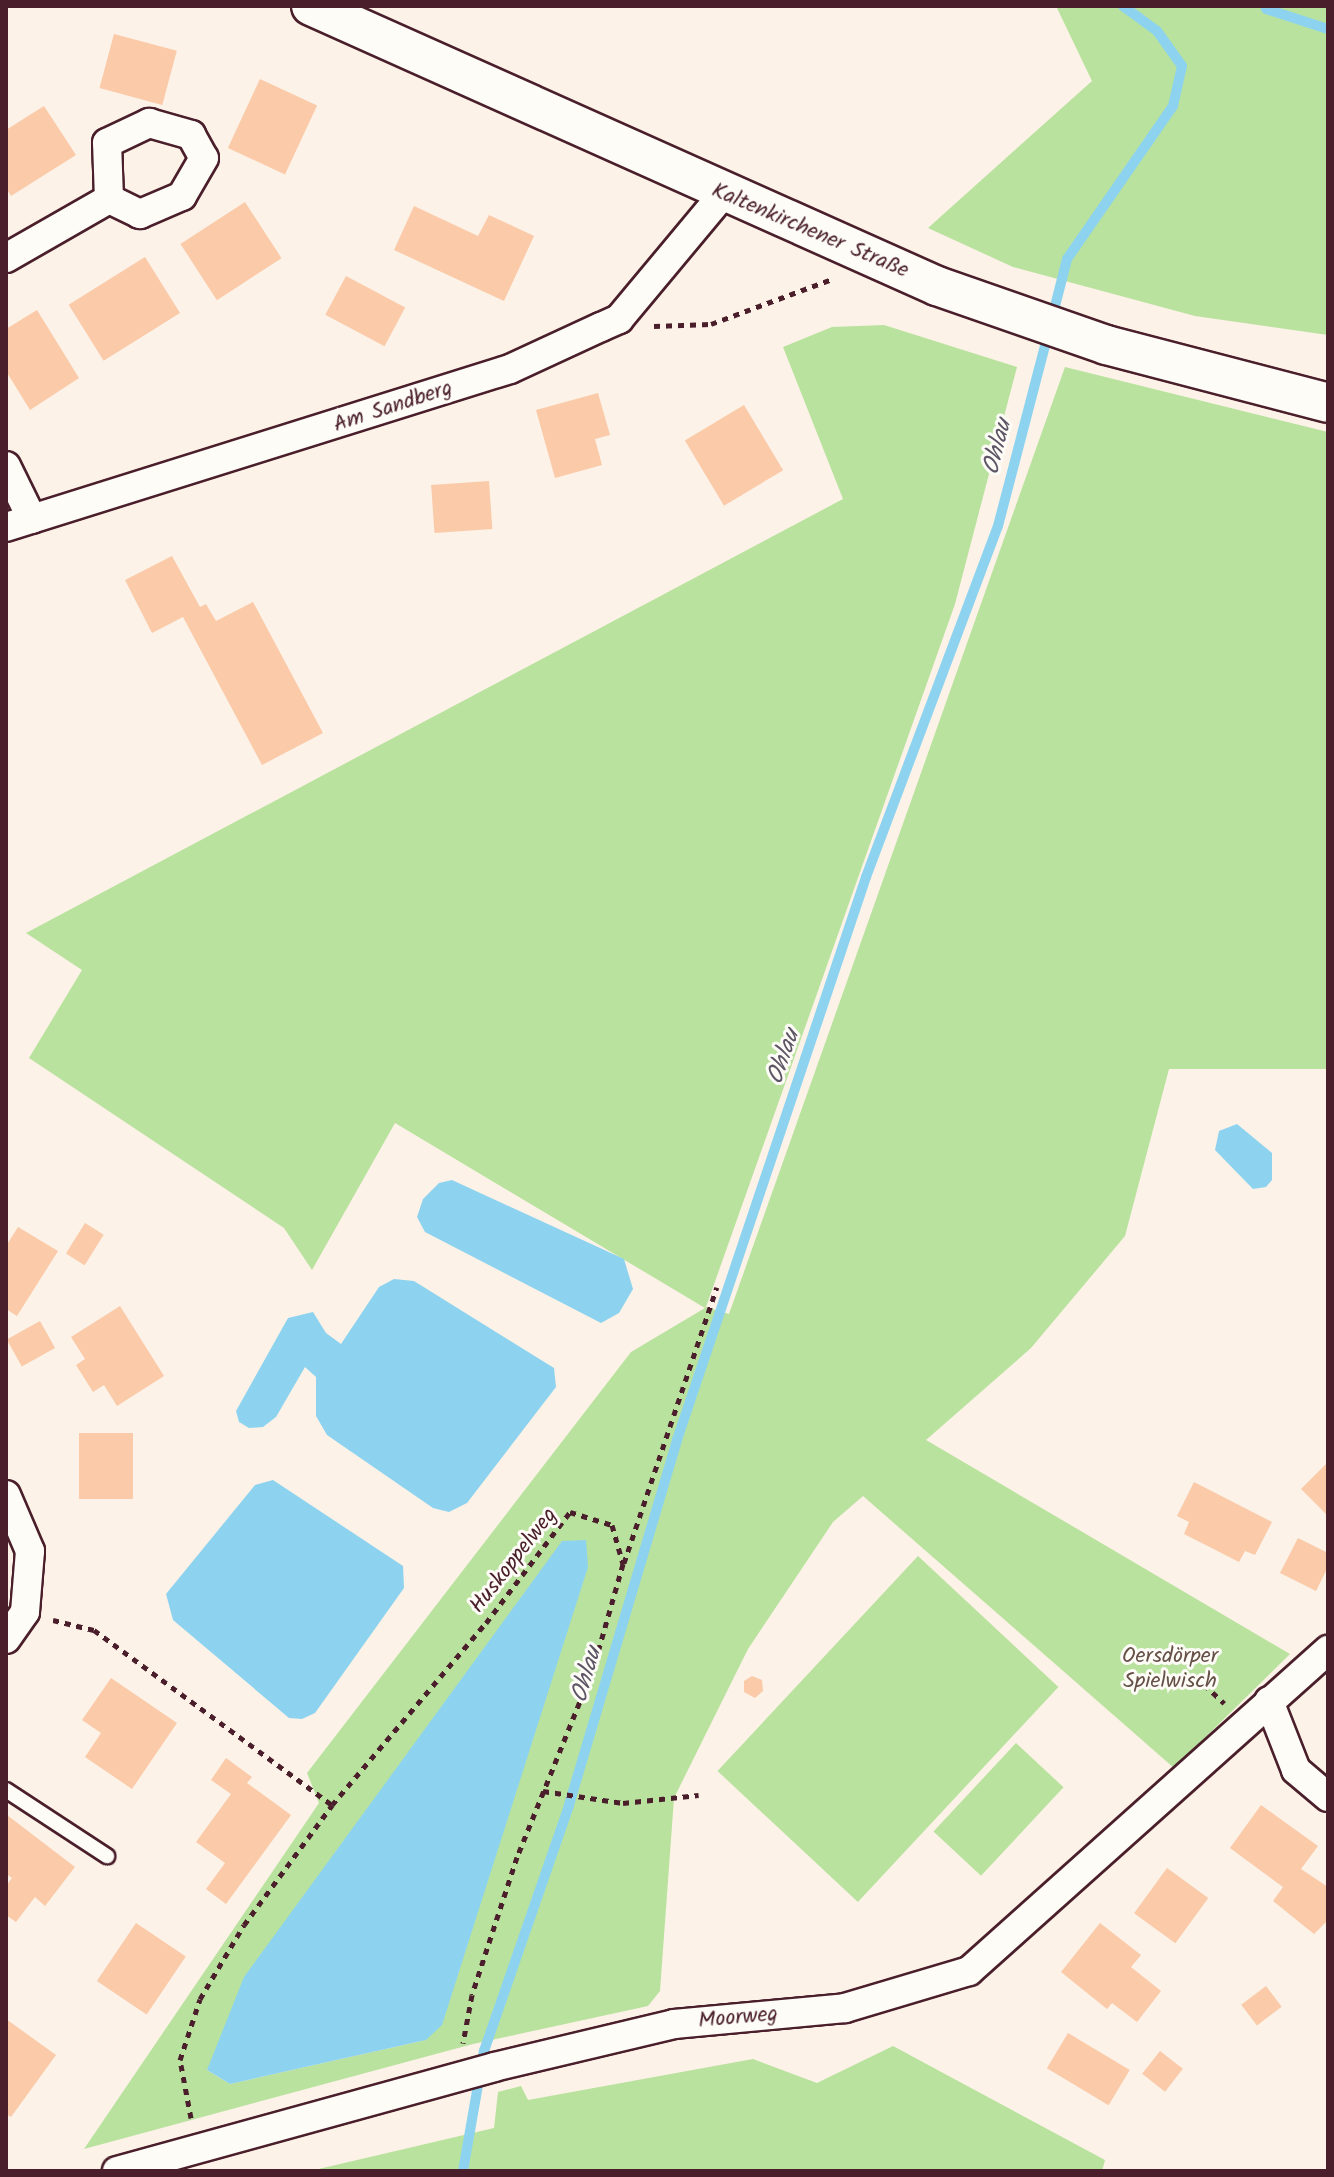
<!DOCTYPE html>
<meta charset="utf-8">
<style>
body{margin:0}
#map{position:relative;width:1334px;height:2177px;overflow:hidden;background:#fcf2e7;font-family:Kalam,sans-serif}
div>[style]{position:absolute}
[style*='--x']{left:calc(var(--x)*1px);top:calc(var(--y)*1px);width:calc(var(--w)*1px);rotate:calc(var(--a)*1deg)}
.green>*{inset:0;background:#b9e29e;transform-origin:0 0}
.water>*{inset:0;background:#8dd3ef}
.stream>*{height:10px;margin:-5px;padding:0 5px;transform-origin:5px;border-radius:5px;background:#8dd3ef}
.building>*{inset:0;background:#facaa9;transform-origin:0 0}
.path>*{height:5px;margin-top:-2.5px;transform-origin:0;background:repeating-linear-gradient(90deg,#4a1f2b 0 6px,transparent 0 12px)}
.roads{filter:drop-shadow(2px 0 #4a1f2b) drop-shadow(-2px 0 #4a1f2b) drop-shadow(0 2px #4a1f2b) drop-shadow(0 -2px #4a1f2b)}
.lane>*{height:14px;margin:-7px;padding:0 7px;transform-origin:7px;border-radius:7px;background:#fdfcf7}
.street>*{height:28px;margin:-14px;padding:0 14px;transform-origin:14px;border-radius:14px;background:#fdfcf7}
.secondary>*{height:38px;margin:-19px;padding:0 19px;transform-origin:19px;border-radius:19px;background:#fdfcf7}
span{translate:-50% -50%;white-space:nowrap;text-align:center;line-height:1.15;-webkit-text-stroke:6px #fdfcf7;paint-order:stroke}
.street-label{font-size:22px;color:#4a1f2b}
.park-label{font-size:22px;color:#665048}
.water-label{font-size:24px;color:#5e5566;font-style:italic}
.frame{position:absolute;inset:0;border:8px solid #4a1f2b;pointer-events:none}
</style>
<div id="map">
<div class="green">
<i style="clip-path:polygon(1056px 6px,1328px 6px,1328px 335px,1195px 316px,1013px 267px,928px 228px,1092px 81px)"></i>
<i style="clip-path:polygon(evenodd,884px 325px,1017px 367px,955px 604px,706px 1307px,729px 1314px,1065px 367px,1328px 432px,1328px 1069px,1169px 1069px,1125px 1236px,1031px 1348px,926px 1440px,1290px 1654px,1174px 1768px,863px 1496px,833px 1522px,748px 1649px,674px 1798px,660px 1991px,648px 2006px,473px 2044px,84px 2149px,319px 1803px,307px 1773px,631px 1352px,705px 1308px,395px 1123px,312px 1270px,284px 1228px,29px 1058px,82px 970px,26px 933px,843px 499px,783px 347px,832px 327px,884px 325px,426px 2040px,230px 2084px,207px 2070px,426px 2040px)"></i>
<i style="left:918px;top:1556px;width:192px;height:294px;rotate:43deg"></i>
<i style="left:1016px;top:1743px;width:65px;height:121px;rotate:43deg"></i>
<i style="clip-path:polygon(893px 2046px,1105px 2160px,1102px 2171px,310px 2171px,494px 2128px,498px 2092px,521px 2086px,528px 2100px,753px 2059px,817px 2083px)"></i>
</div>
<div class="water">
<i style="clip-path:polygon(1237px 1124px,1272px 1153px,1272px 1180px,1266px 1187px,1253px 1189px,1215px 1150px,1219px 1131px)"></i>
<i style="clip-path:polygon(452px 1180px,624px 1259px,633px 1289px,619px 1313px,601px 1323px,425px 1232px,417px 1217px,423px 1199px,439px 1183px)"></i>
<i style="clip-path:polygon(394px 1279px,414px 1281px,554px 1368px,556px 1387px,467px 1503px,449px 1512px,433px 1508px,327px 1435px,316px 1416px,316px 1377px,305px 1367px,276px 1417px,263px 1427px,249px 1428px,239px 1422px,236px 1411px,288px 1318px,313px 1312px,326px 1333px,341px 1344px,379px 1287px)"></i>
<i style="clip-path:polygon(273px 1480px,403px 1566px,404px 1588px,315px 1713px,302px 1719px,289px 1718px,173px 1620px,166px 1594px,255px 1485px)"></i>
<i style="clip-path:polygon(586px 1540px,588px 1567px,442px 2025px,426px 2040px,230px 2084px,207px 2070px,244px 1977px,562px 1541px)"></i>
</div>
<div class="stream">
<i style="--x:1266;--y:9;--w:65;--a:17.9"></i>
<i style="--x:1052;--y:318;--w:61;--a:-75.7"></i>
<i style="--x:1067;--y:259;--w:186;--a:-55.3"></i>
<i style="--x:1173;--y:106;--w:41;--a:-77.3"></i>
<i style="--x:1182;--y:66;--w:43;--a:-125.5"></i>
<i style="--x:1157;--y:31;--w:42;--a:-143.7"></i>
<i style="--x:463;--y:2171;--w:122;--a:-80.1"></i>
<i style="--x:484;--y:2051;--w:260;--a:-70.9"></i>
<i style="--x:569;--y:1805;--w:381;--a:-73.5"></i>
<i style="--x:677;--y:1440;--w:594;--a:-71.44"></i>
<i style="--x:866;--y:877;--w:375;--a:-69.4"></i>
<i style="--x:998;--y:526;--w:198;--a:-75.4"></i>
</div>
<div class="building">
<i style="left:114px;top:34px;width:65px;height:56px;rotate:15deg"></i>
<i style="left:260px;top:79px;width:63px;height:76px;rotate:25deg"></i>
<i style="clip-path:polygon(44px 106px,76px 155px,11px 196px,6px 188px,6px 130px)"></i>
<i style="left:245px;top:202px;width:67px;height:77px;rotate:57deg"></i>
<i style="clip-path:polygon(414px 206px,478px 236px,489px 215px,534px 236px,504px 301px,394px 250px)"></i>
<i style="left:145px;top:257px;width:66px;height:90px;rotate:58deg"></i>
<i style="left:346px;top:276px;width:67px;height:44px;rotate:28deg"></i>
<i style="clip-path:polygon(37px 310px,79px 378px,30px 410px,6px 371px,6px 329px)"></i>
<i style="clip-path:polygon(598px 393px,610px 435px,595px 439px,602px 465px,555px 478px,536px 410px)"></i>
<i style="left:744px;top:405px;width:76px;height:69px;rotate:59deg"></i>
<i style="left:489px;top:481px;width:48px;height:58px;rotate:86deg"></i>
<i style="clip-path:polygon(172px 556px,200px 607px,206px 604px,216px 621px,253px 602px,323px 733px,262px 765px,183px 617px,152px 633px,125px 580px)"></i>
<i style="left:85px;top:1223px;width:22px;height:36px;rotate:32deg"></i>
<i style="clip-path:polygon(18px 1227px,58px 1251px,17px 1316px,6px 1309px,6px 1246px)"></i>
<i style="clip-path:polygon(120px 1306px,164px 1376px,117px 1406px,104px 1385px,93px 1392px,76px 1365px,85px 1359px,71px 1337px)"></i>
<i style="left:40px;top:1321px;width:31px;height:38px;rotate:61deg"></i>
<i style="left:79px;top:1433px;width:54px;height:66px"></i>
<i style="clip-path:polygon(1327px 1463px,1328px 1464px,1328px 1516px,1301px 1489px)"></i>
<i style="clip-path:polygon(1194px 1482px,1272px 1522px,1255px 1555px,1245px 1551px,1239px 1562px,1184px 1534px,1189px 1522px,1177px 1516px)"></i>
<i style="clip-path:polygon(1298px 1538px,1328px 1553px,1328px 1567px,1316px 1591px,1280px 1573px)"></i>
<i style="clip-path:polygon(752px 1676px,762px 1680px,763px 1691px,755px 1698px,744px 1692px,744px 1681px)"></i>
<i style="clip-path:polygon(111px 1678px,177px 1723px,132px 1789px,85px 1757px,101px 1733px,82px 1720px)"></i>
<i style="clip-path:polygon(226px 1758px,252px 1777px,247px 1783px,291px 1815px,226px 1904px,206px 1889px,225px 1863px,196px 1842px,231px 1794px,211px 1780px)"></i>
<i style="clip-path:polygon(1261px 1805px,1318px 1846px,1301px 1869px,1328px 1887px,1328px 1920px,1314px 1934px,1273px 1901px,1283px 1887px,1230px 1848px)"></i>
<i style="clip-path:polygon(7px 1815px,75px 1867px,45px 1906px,35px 1897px,16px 1922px,6px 1915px,6px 1886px,12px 1878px,6px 1874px)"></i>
<i style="left:1167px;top:1868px;width:51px;height:56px;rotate:36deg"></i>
<i style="left:136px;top:1923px;width:60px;height:70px;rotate:34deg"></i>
<i style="clip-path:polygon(1100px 1923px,1141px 1955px,1131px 1967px,1161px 1991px,1137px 2022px,1112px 2003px,1107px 2009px,1061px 1972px)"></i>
<i style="left:1266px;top:1986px;width:26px;height:31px;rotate:53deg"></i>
<i style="clip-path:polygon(6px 2019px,56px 2055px,11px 2117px,6px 2114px)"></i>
<i style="left:1068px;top:2033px;width:72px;height:41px;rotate:31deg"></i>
<i style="left:1160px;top:2051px;width:29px;height:29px;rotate:38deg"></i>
</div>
<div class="path">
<i style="--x:654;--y:326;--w:57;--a:-2"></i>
<i style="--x:711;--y:324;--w:129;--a:-20.4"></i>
<i style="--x:624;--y:1563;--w:291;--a:-71.4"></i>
<i style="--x:53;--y:1620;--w:42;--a:13.7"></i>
<i style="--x:94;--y:1630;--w:295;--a:36.3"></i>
<i style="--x:1195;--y:1676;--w:40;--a:43"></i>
<i style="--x:543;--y:1791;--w:81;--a:8.5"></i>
<i style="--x:623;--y:1803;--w:76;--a:-6"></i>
<i style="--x:191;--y:2118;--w:59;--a:-100.7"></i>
<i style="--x:180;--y:2060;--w:64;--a:-71.8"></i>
<i style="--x:200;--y:1999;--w:86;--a:-59.3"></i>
<i style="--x:244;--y:1925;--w:149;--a:-53.7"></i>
<i style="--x:332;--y:1805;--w:238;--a:-49.8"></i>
<i style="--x:486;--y:1623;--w:139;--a:-52.9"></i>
<i style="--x:570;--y:1512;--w:44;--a:17.2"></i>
<i style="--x:612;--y:1525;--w:41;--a:74.2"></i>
<i style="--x:623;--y:1564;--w:109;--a:105.9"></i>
<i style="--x:593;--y:1669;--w:203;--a:112"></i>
<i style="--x:517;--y:1857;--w:145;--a:108.1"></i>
<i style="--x:472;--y:1995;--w:49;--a:100.6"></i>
</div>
<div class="roads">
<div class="lane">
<i style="--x:6;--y:1790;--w:121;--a:33.2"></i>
</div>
<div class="street">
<i style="--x:149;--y:123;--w:44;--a:15.9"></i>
<i style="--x:191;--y:135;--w:26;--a:61"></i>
<i style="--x:204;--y:158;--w:44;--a:120.1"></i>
<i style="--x:182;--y:196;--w:46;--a:156.8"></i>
<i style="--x:140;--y:214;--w:34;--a:-154"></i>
<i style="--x:109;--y:199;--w:56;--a:-92"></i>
<i style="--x:107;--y:143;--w:47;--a:-25.5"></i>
<i style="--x:6;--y:258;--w:119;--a:-29.8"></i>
<i style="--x:6;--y:466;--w:59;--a:63.9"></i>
<i style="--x:6;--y:527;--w:528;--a:-17.41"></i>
<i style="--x:510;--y:369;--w:100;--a:-24.8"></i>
<i style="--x:601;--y:327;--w:20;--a:-24"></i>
<i style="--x:619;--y:319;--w:163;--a:-50.2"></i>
<i style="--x:6;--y:1495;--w:61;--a:66.8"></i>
<i style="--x:30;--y:1551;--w:61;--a:94.7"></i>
<i style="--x:25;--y:1612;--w:33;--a:125"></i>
<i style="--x:1269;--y:1701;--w:74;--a:68.6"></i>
<i style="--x:1296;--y:1770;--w:42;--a:40.2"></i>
<i style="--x:117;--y:2171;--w:391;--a:-15.4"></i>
<i style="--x:494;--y:2067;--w:185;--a:-13.4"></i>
<i style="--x:674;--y:2024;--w:172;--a:-5.3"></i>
<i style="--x:845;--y:2008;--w:129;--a:-16.6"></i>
<i style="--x:969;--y:1971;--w:482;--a:-41.8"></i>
</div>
<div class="secondary">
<i style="--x:311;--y:6;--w:686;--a:24.1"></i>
<i style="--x:937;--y:286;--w:179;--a:19.2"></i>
<i style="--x:1106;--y:345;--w:229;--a:14.6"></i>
</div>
</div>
<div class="street-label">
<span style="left:810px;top:231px;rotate:23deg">Kaltenkirchener Straße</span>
<span style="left:393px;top:407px;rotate:-18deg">Am Sandberg</span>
<span style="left:514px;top:1561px;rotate:-52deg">Huskoppelweg</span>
<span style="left:738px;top:2018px;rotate:-5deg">Moorweg</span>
</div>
<div class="park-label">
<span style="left:1170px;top:1669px">Oersdörper<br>Spielwisch</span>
</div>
<div class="water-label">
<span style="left:998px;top:447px;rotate:-76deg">Ohlau</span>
<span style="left:784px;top:1057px;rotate:-71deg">Ohlau</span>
<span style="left:587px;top:1675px;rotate:-74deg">Ohlau</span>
</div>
<div class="frame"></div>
</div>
